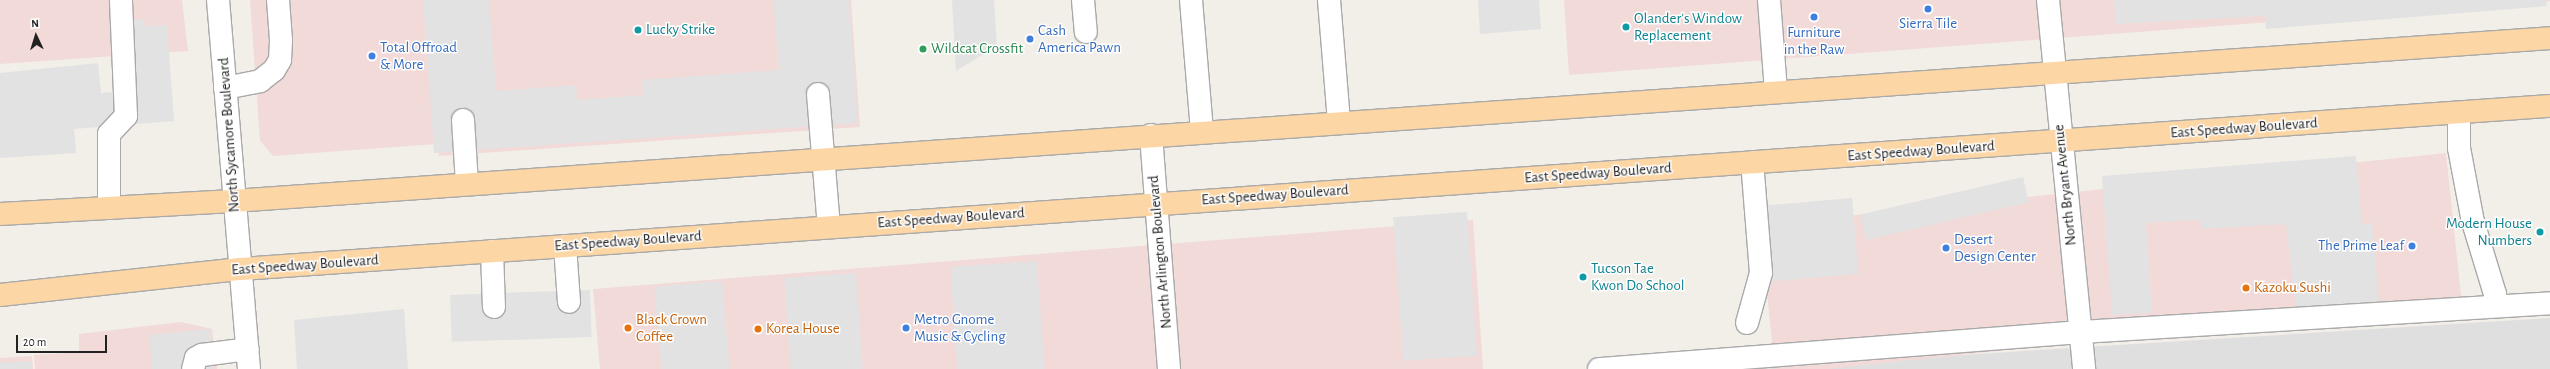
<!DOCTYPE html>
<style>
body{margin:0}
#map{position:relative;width:2550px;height:369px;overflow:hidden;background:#f2efe9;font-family:"Alegreya Sans",sans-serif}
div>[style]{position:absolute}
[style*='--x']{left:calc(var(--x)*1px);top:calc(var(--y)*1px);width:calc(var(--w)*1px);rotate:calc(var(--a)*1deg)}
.residential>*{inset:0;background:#e0dfdf}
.commercial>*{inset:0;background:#f2dad9;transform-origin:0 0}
.parking>*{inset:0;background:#e2e2e2;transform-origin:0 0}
.roads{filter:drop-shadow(1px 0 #a9a9a9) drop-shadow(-1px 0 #a9a9a9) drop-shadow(0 1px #a9a9a9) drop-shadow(0 -1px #a9a9a9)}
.minor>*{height:22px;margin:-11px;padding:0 11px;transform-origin:11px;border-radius:11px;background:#fff}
.major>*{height:22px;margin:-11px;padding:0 11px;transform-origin:11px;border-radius:11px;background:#fcd6a4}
.dots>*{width:11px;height:11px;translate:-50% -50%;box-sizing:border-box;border:2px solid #fff;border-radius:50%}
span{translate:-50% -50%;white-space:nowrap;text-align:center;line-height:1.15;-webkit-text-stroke:3px #fff;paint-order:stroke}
.culture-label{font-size:15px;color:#0d838f}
.left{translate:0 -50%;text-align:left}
.right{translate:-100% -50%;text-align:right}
.shop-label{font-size:15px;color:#366cbe}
.leisure-label{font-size:15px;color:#27864d}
.street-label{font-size:15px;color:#222}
.food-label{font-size:15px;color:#c56008}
.north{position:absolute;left:16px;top:16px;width:40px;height:40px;-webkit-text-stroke:3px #fff;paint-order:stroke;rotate:356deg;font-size:11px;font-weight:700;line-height:16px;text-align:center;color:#222}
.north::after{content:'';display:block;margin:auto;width:14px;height:18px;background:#222;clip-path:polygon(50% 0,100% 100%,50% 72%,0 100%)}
.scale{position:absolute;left:16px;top:335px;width:91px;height:18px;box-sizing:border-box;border:2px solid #222;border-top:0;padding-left:5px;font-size:12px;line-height:14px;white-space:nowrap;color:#222;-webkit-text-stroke:3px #fff;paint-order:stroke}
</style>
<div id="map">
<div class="residential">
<i style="clip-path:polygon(2550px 318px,2550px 369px,1758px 369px,2054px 349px)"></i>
</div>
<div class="commercial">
<i style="clip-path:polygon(0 0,182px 0,188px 51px,0 64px)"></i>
<i style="clip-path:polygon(250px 0,424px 0,436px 144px,273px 156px,260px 141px)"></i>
<i style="clip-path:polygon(427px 0,851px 0,860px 127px,439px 156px)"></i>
<i style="clip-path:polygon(1564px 0,2550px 0,2550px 1px,1569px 75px)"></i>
<i style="left:2446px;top:153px;width:150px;height:690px;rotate:84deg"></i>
<i style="clip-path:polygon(1473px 220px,1483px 369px,600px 369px,593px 289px)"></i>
<i style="clip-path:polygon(181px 322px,212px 329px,217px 369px,35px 369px,34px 355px,79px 352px,79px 334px)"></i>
<i style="clip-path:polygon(32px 356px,33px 369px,0 369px,0 358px)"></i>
</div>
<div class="parking">
<i style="clip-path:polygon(423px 0,489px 0,496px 91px,576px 85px,577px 100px,643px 95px,642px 80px,779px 70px,773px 0,849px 0,858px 123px,434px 153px)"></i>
<i style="clip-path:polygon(952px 0,994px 0,997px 46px,956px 71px)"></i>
<i style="clip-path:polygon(1478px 0,1539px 0,1541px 29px,1480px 34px)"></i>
<i style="clip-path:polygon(2114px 0,2546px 0,2547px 6px,2266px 29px,2266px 17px,2262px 16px,2116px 24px)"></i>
<i style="clip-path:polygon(144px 19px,145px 26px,167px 25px,174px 121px,74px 129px,76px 153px,0 158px,0 73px,98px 63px,101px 93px,117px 92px,111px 21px)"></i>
<i style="clip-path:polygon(2356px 156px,2362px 224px,2372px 223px,2379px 301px,2296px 309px,2286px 224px,2202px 229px,2202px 221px,2193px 220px,2146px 223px,2152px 313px,2112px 315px,2102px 176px)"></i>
<i style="left:2023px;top:177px;width:26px;height:167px;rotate:77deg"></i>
<i style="left:1852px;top:198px;width:76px;height:90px;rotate:85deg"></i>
<i style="left:1467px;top:212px;width:144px;height:74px;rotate:86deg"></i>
<i style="left:1037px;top:261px;width:108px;height:87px;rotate:86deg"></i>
<i style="left:856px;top:273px;width:96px;height:72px;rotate:86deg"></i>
<i style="left:722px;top:281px;width:88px;height:68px;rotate:85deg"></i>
<i style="left:590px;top:290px;width:47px;height:140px;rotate:88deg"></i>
<i style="clip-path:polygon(404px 309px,408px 369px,297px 369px,294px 320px)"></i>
<i style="clip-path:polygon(210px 329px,214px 369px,152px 369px,149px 335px)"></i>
<i style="clip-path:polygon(31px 361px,31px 369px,0 369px,0 363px)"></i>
</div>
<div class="roads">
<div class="minor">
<i style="--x:218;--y:0;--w:370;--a:85.2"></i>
<i style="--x:1083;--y:0;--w:32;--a:85"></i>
<i style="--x:1191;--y:0;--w:131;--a:85.2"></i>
<i style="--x:1329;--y:0;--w:122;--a:85.3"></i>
<i style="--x:1769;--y:0;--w:92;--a:85.6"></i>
<i style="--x:2048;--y:0;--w:371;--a:84.4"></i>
<i style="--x:225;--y:88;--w:36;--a:-11"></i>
<i style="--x:260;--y:81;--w:18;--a:-38"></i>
<i style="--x:274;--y:70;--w:12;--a:-59"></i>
<i style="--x:280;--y:60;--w:20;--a:-87"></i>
<i style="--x:281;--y:40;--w:40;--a:-94.3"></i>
<i style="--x:818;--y:94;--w:133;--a:85.3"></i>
<i style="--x:2459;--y:113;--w:35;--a:90"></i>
<i style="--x:2459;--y:148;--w:75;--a:79.3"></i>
<i style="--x:2473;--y:222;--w:75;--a:73"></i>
<i style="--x:2495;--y:294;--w:12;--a:90"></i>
<i style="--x:463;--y:120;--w:64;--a:86.4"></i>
<i style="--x:1151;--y:135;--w:235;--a:85.6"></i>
<i style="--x:109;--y:208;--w:74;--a:-90"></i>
<i style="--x:109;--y:134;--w:25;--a:-47"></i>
<i style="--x:126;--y:116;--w:116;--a:-92.5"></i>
<i style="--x:565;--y:246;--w:56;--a:85.9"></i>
<i style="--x:492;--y:251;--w:56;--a:88"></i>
<i style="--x:1747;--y:323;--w:52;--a:-74.4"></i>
<i style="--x:1761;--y:273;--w:111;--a:-94.6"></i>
<i style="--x:193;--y:369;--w:11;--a:-75"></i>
<i style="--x:196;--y:358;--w:7;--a:-27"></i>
<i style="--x:202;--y:355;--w:46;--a:-7.4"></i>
<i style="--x:1599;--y:369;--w:482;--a:-4.4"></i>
<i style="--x:2080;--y:332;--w:471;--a:-3.5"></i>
</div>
<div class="major">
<i style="--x:0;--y:214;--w:233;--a:-3.2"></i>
<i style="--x:233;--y:201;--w:2323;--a:-4.02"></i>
<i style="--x:0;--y:295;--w:242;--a:-6.2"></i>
<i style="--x:241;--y:269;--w:2315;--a:-4.04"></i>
</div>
</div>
<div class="dots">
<i style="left:1928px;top:9px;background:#3f7fe0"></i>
<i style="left:1814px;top:17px;background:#3f7fe0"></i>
<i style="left:1626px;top:27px;background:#0f9aa8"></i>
<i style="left:638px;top:30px;background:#0f9aa8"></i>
<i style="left:1030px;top:39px;background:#3f7fe0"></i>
<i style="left:923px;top:49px;background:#2e9e5b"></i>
<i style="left:372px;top:56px;background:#3f7fe0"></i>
<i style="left:2540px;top:232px;background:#0f9aa8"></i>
<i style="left:2412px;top:246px;background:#3f7fe0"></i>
<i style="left:1946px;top:248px;background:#3f7fe0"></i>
<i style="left:1583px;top:277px;background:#0f9aa8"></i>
<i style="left:2246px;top:288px;background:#e8710a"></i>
<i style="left:628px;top:328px;background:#e8710a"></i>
<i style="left:906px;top:328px;background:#3f7fe0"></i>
<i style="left:758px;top:329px;background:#e8710a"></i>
</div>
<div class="culture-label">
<span class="left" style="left:1634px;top:27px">Olander's Window<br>Replacement</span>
<span class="left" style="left:646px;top:30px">Lucky Strike</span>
<span class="right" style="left:2532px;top:232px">Modern House<br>Numbers</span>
<span class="left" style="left:1591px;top:277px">Tucson Tae<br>Kwon Do School</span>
</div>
<div class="shop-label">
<span style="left:1928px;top:24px">Sierra Tile</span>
<span class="left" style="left:1038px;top:39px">Cash<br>America Pawn</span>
<span style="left:1814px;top:41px">Furniture<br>in the Raw</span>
<span class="left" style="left:380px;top:56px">Total Offroad<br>&amp; More</span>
<span class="left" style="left:1954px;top:248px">Desert<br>Design Center</span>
<span class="right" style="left:2404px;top:246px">The Prime Leaf</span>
<span class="left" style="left:914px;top:328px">Metro Gnome<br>Music &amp; Cycling</span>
</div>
<div class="leisure-label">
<span class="left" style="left:931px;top:49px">Wildcat Crossfit</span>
</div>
<div class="street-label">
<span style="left:2244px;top:128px;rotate:-4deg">East Speedway Boulevard</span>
<span style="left:229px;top:135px;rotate:-94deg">North Sycamore Boulevard</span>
<span style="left:1921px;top:151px;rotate:-4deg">East Speedway Boulevard</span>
<span style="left:1598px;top:173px;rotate:-4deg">East Speedway Boulevard</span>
<span style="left:2065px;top:185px;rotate:-96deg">North Bryant Avenue</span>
<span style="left:1275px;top:195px;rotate:-4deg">East Speedway Boulevard</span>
<span style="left:951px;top:218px;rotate:-4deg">East Speedway Boulevard</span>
<span style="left:628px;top:241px;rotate:-4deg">East Speedway Boulevard</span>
<span style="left:1160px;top:252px;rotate:-95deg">North Arlington Boulevard</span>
<span style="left:305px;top:265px;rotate:-4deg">East Speedway Boulevard</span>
</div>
<div class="food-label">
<span class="left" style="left:2254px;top:288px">Kazoku Sushi</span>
<span class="left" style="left:636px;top:328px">Black Crown<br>Coffee</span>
<span class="left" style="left:766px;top:329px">Korea House</span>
</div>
<div class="north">N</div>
<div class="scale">20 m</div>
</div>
